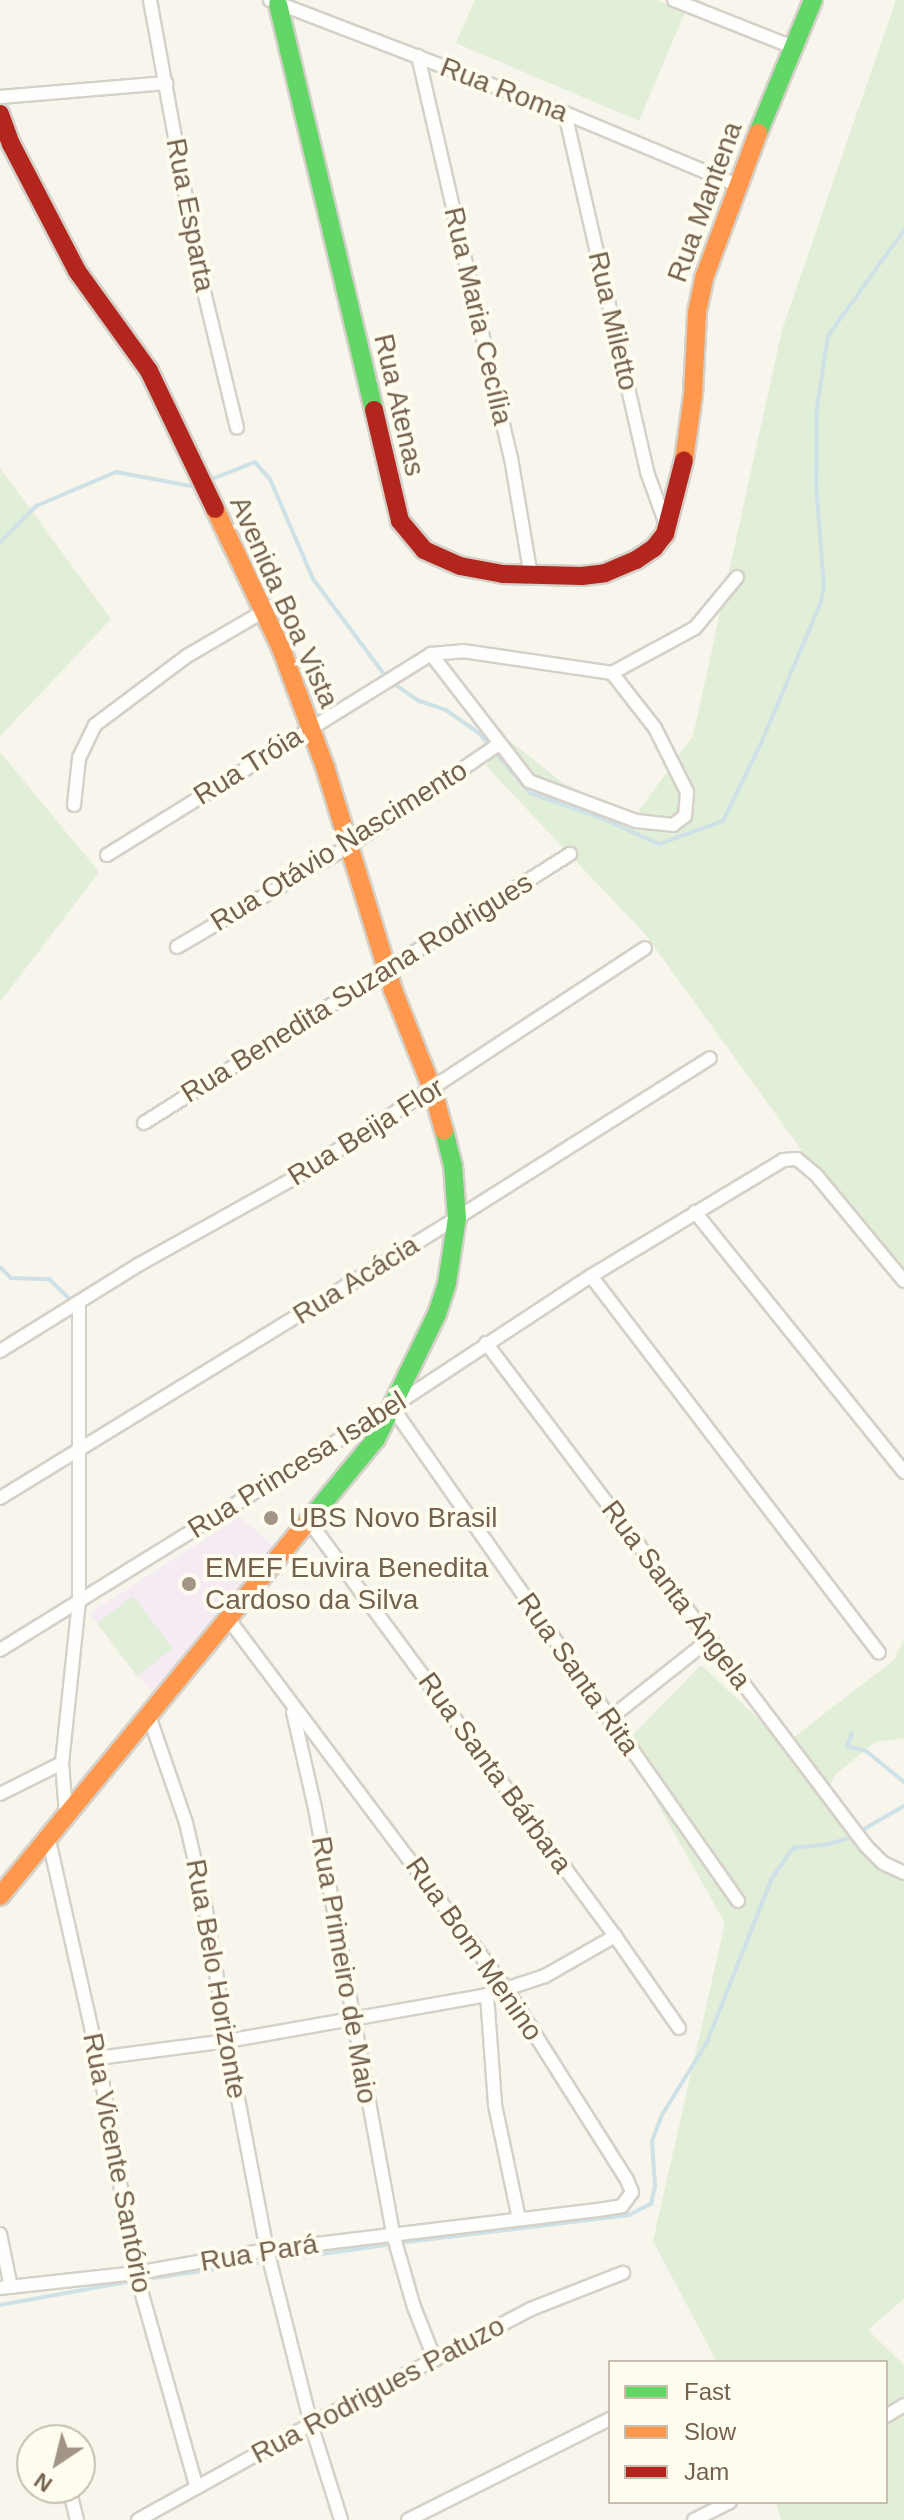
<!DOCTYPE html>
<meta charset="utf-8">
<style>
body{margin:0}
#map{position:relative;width:904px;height:2520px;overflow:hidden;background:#f7f5ec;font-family:Arial,sans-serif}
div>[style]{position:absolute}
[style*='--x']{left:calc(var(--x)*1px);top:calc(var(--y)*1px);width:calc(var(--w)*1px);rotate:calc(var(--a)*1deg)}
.education>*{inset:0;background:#f5ecf3}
.green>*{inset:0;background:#e1eed8;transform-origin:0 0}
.stream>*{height:4px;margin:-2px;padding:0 2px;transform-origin:2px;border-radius:2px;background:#cee1e7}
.roads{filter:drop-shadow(2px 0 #d5d1c9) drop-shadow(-2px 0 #d5d1c9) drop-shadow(0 2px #d5d1c9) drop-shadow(0 -2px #d5d1c9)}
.street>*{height:12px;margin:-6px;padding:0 6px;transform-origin:6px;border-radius:6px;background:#fefefc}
.fast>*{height:18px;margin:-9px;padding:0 9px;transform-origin:9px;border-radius:9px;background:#63d668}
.slow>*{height:18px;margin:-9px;padding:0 9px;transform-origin:9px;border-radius:9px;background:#ff974d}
.jam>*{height:18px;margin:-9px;padding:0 9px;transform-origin:9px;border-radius:9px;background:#b3261e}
.dots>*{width:22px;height:22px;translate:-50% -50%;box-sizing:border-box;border:4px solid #fefbef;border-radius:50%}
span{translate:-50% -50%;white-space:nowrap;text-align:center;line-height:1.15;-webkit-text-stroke:8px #fefbef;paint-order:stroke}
.street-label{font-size:28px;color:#75624d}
.poi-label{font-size:28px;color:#75624d}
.left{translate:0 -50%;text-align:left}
.legend{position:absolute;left:608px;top:2360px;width:280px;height:144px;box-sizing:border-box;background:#fefbef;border:2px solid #c7beae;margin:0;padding:10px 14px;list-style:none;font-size:24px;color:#75624d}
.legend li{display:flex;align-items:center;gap:16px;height:40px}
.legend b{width:40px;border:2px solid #c7beae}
.north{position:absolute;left:16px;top:2424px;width:80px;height:80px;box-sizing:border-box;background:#fefbef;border:2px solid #c7beae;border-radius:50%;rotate:215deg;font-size:22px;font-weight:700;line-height:32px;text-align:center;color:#75624d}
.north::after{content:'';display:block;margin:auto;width:28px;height:36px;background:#a29585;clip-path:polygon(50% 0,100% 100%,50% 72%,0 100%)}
</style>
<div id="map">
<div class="education">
<i style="clip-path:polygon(240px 1517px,274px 1547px,154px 1696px,89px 1613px)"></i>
</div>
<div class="green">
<i style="clip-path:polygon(475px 0,657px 0,685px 12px,639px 121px,456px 43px)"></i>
<i style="clip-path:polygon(896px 0,904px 0,904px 1291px,645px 934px,486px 766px,505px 737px,563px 783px,635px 816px,693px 736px,782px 330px)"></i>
<i style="clip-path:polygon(0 468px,111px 619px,0 736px)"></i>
<i style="clip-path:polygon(0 752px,99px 872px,0 1002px)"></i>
<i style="left:133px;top:1596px;width:66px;height:45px;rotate:53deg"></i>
<i style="clip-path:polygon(904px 1640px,904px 1738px,875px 1742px,836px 1774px,828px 1789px,868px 1849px,904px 1875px,904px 2299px,868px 2330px,904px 2365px,904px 2403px,886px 2415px,886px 2362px,717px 2362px,653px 2241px,725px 1923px,624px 1744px,701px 1665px,785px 1744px,894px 1660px)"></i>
<i style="clip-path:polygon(904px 2411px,904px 2520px,781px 2520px,776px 2502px,886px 2502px,886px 2422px)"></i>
</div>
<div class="stream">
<i style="--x:207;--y:481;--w:52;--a:-21.6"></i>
<i style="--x:255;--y:462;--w:23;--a:49"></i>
<i style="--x:270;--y:479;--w:109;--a:66.7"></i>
<i style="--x:313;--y:579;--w:122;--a:53.3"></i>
<i style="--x:0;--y:542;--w:51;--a:-45"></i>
<i style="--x:36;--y:506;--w:87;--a:-23"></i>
<i style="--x:116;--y:472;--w:76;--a:10.6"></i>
<i style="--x:191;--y:486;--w:8;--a:-23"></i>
<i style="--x:393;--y:683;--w:29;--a:35"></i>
<i style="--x:417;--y:700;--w:31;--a:19"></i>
<i style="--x:446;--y:710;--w:39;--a:35"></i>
<i style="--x:478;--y:732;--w:80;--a:49.6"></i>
<i style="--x:530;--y:793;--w:73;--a:19.2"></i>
<i style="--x:599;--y:817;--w:66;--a:24.2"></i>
<i style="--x:659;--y:844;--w:68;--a:-19.8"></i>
<i style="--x:723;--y:821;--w:89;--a:-64"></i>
<i style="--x:762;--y:741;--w:151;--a:-67"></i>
<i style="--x:821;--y:602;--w:16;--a:-79"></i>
<i style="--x:824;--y:586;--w:101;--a:-94.5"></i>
<i style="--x:816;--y:485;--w:78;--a:-89.3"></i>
<i style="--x:817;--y:407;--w:72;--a:-81.2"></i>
<i style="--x:828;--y:336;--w:130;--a:-54.4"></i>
<i style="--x:0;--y:1267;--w:16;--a:45"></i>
<i style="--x:11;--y:1278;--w:38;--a:2"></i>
<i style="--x:49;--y:1279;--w:32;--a:44"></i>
<i style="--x:852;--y:1733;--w:14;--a:111"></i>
<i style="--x:847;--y:1746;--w:20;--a:15"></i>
<i style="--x:866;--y:1751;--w:49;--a:39.2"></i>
<i style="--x:864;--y:1829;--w:46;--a:-29.9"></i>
<i style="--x:406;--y:2242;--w:225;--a:-6.9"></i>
<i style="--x:629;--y:2215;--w:25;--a:-27"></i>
<i style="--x:651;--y:2204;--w:17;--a:-77"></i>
<i style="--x:655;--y:2187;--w:46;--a:-93.7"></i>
<i style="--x:652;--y:2141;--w:28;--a:-69"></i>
<i style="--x:662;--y:2115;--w:86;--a:-58.3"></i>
<i style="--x:707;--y:2042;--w:176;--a:-68.4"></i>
<i style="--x:772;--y:1878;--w:37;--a:-55"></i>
<i style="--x:793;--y:1848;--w:36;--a:-6"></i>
<i style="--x:829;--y:1844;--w:21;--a:-17"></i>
<i style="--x:279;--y:2260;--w:108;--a:-8"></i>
<i style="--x:153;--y:2278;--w:107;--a:-8.1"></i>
<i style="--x:0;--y:2305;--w:129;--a:-10.3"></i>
</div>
<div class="roads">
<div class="street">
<i style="--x:150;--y:0;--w:280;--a:79.7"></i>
<i style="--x:200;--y:275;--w:157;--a:76.4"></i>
<i style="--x:270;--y:0;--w:316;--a:21"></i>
<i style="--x:565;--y:113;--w:186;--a:22.7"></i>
<i style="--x:674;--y:0;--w:130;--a:21.6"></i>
<i style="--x:418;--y:56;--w:413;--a:77"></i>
<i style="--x:511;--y:458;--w:120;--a:80.4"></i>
<i style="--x:0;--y:97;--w:167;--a:-4.8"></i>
<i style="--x:565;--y:113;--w:368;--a:77.1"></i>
<i style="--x:647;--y:472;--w:59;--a:70"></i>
<i style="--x:431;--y:654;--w:160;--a:52.3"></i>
<i style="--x:529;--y:781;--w:114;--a:20.5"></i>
<i style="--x:636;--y:821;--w:37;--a:6"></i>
<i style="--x:673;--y:825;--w:15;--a:-37"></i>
<i style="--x:685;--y:816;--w:24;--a:-85"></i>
<i style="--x:687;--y:792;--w:72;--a:-116.6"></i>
<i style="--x:655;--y:728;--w:70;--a:-128"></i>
<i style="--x:74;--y:805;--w:47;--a:-83.9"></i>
<i style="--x:79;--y:758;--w:37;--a:-64"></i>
<i style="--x:95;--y:725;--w:115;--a:-36.9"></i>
<i style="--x:187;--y:656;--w:89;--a:-30.3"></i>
<i style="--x:107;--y:855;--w:381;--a:-31.8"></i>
<i style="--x:431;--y:654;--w:32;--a:-5"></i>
<i style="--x:463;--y:651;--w:151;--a:8.4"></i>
<i style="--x:612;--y:673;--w:94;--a:-28.5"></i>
<i style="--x:695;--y:628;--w:66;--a:-50.5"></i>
<i style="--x:177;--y:947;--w:199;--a:-30.4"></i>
<i style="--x:349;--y:846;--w:181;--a:-34.2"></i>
<i style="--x:144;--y:1123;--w:504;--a:-32.27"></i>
<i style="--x:695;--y:1212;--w:334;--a:51.2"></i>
<i style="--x:591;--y:1276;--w:474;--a:52.6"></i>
<i style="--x:486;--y:1343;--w:630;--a:52.93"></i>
<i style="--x:866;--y:1846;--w:24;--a:45"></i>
<i style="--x:883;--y:1863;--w:23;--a:25"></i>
<i style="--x:0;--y:1351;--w:163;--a:-31.9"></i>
<i style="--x:138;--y:1265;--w:183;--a:-29.1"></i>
<i style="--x:298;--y:1176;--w:415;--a:-33.3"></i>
<i style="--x:392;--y:1407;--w:603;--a:54.99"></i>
<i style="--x:0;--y:1498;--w:536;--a:-31.5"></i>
<i style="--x:457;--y:1218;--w:299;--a:-32.3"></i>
<i style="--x:308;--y:1520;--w:517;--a:53.57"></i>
<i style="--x:615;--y:1936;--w:112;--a:55.2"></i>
<i style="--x:0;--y:1650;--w:461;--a:-31.8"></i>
<i style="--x:392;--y:1407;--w:238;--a:-33.4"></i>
<i style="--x:591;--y:1276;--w:224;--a:-31.1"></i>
<i style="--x:783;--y:1160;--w:14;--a:-4"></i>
<i style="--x:797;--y:1159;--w:26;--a:40"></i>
<i style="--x:817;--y:1176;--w:136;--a:50.4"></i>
<i style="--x:293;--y:1712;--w:98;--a:77.1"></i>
<i style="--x:315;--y:1808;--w:433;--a:79.6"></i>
<i style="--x:393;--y:2234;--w:76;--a:74"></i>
<i style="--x:414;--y:2307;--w:57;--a:68.4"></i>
<i style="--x:148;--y:1713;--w:116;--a:70.9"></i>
<i style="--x:186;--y:1823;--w:83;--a:76.8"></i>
<i style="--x:205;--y:1904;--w:139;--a:80.9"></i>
<i style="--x:227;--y:2041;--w:213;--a:79.2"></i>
<i style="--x:267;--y:2250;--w:179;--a:75.8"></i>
<i style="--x:311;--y:2424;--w:101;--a:72.6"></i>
<i style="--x:609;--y:1719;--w:129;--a:-38.4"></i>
<i style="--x:0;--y:1794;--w:69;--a:-26.6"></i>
<i style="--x:66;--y:1813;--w:50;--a:-94.6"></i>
<i style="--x:62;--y:1763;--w:162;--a:-84"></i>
<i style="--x:79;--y:1602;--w:300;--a:-90"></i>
<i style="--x:48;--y:1836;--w:228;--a:77.3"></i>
<i style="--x:98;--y:2058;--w:218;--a:80"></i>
<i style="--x:136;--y:2273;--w:223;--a:74.2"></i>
<i style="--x:487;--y:1995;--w:110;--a:85.8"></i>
<i style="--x:495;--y:2105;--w:116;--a:78.1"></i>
<i style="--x:98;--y:2058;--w:130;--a:-7.5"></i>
<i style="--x:227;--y:2041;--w:264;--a:-10"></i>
<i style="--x:487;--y:1995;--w:61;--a:-18.1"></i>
<i style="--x:545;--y:1976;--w:81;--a:-29.7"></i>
<i style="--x:0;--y:2234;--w:54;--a:78.3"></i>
<i style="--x:0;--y:2288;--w:137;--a:-6.3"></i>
<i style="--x:136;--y:2273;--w:133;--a:-10"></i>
<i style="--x:267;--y:2250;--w:333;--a:-6.9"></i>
<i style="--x:598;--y:2210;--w:24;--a:-9"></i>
<i style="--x:622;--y:2206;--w:17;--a:-54"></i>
<i style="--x:632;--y:2192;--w:13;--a:-113"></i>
<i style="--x:627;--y:2180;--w:225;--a:-122.3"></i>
<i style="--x:507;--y:1990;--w:464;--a:-126.9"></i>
<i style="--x:886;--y:2416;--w:21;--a:-31"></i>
<i style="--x:69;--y:2488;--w:33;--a:76"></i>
<i style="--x:138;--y:2520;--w:198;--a:-29"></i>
<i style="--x:311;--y:2424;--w:248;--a:-27.6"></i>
<i style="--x:531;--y:2309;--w:99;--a:-21.4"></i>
<i style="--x:408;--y:2520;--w:226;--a:-26.6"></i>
<i style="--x:694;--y:2520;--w:40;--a:-26.6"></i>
</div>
<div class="fast">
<i style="--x:278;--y:4;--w:417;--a:76.7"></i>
<i style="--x:758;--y:133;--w:144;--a:-67.5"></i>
<i style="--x:305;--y:1525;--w:112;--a:-50.5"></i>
<i style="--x:376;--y:1439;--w:139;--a:-64"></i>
<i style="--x:437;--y:1314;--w:33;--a:-72"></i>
<i style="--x:447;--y:1283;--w:66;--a:-81.3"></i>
<i style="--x:457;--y:1218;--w:52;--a:-94.4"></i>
<i style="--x:453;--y:1166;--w:36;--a:-104"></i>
</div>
<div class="slow">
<i style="--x:684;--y:460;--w:66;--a:-82.1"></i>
<i style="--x:693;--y:395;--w:83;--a:-87.2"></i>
<i style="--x:697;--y:312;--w:35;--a:-78"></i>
<i style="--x:704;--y:278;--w:155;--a:-69.6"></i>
<i style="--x:215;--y:509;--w:154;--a:64.6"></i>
<i style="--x:281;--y:648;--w:127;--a:69.7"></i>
<i style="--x:325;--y:767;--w:233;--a:73"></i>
<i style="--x:393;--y:990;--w:109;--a:68.4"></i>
<i style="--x:433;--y:1091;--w:41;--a:74.6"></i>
<i style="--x:0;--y:1896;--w:480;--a:-50.6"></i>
</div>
<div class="jam">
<i style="--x:0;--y:114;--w:32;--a:70"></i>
<i style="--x:11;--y:144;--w:143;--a:62.5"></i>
<i style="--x:77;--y:271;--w:123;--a:54.2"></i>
<i style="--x:149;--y:371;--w:153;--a:64.4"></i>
<i style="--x:374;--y:410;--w:114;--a:76.8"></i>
<i style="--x:400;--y:521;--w:38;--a:50"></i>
<i style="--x:424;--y:550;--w:39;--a:24"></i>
<i style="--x:460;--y:566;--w:44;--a:10.5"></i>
<i style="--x:503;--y:574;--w:79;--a:1.5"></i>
<i style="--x:582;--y:576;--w:23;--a:-7"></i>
<i style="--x:605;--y:573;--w:34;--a:-23"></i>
<i style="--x:636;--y:560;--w:22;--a:-34"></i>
<i style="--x:654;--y:548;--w:18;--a:-52"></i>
<i style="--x:665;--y:534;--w:76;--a:-75.6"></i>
</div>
</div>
<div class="dots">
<i style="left:271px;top:1518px;background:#a29585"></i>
<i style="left:189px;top:1584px;background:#a29585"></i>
</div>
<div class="street-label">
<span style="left:504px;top:90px;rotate:21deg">Rua Roma</span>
<span style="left:705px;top:202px;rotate:-70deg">Rua Mantena</span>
<span style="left:190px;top:215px;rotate:79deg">Rua Esparta</span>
<span style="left:478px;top:316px;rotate:77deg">Rua Maria Cecília</span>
<span style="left:613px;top:321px;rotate:77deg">Rua Miletto</span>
<span style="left:399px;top:405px;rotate:77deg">Rua Atenas</span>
<span style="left:284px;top:602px;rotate:66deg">Avenida Boa Vista</span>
<span style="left:248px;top:766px;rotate:-32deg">Rua Tróia</span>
<span style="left:339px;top:846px;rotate:-32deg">Rua Otávio Nascimento</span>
<span style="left:357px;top:988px;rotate:-32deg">Rua Benedita Suzana Rodrigues</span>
<span style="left:366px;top:1132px;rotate:-32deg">Rua Beija Flor</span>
<span style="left:356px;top:1280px;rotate:-32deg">Rua Acácia</span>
<span style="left:297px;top:1465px;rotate:-32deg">Rua Princesa Isabel</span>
<span style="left:676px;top:1595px;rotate:53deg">Rua Santa Ângela</span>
<span style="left:578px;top:1674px;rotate:55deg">Rua Santa Rita</span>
<span style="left:495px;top:1773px;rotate:54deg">Rua Santa Bárbara</span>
<span style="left:474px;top:1949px;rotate:55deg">Rua Bom Menino</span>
<span style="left:344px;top:1970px;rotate:80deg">Rua Primeiro de Maio</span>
<span style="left:216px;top:1979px;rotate:80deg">Rua Belo Horizonte</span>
<span style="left:117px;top:2163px;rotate:79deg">Rua Vicente Santório</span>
<span style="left:259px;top:2253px;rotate:-9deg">Rua Pará</span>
<span style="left:378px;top:2390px;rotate:-28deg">Rua Rodrigues Patuzo</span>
</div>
<div class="poi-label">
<span class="left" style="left:289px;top:1518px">UBS Novo Brasil</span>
<span class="left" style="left:205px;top:1584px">EMEF Euvira Benedita<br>Cardoso da Silva</span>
</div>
<ul class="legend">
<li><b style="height:10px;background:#63d668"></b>Fast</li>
<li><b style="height:10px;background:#ff974d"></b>Slow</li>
<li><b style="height:10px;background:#b3261e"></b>Jam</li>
</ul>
<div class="north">N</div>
</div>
